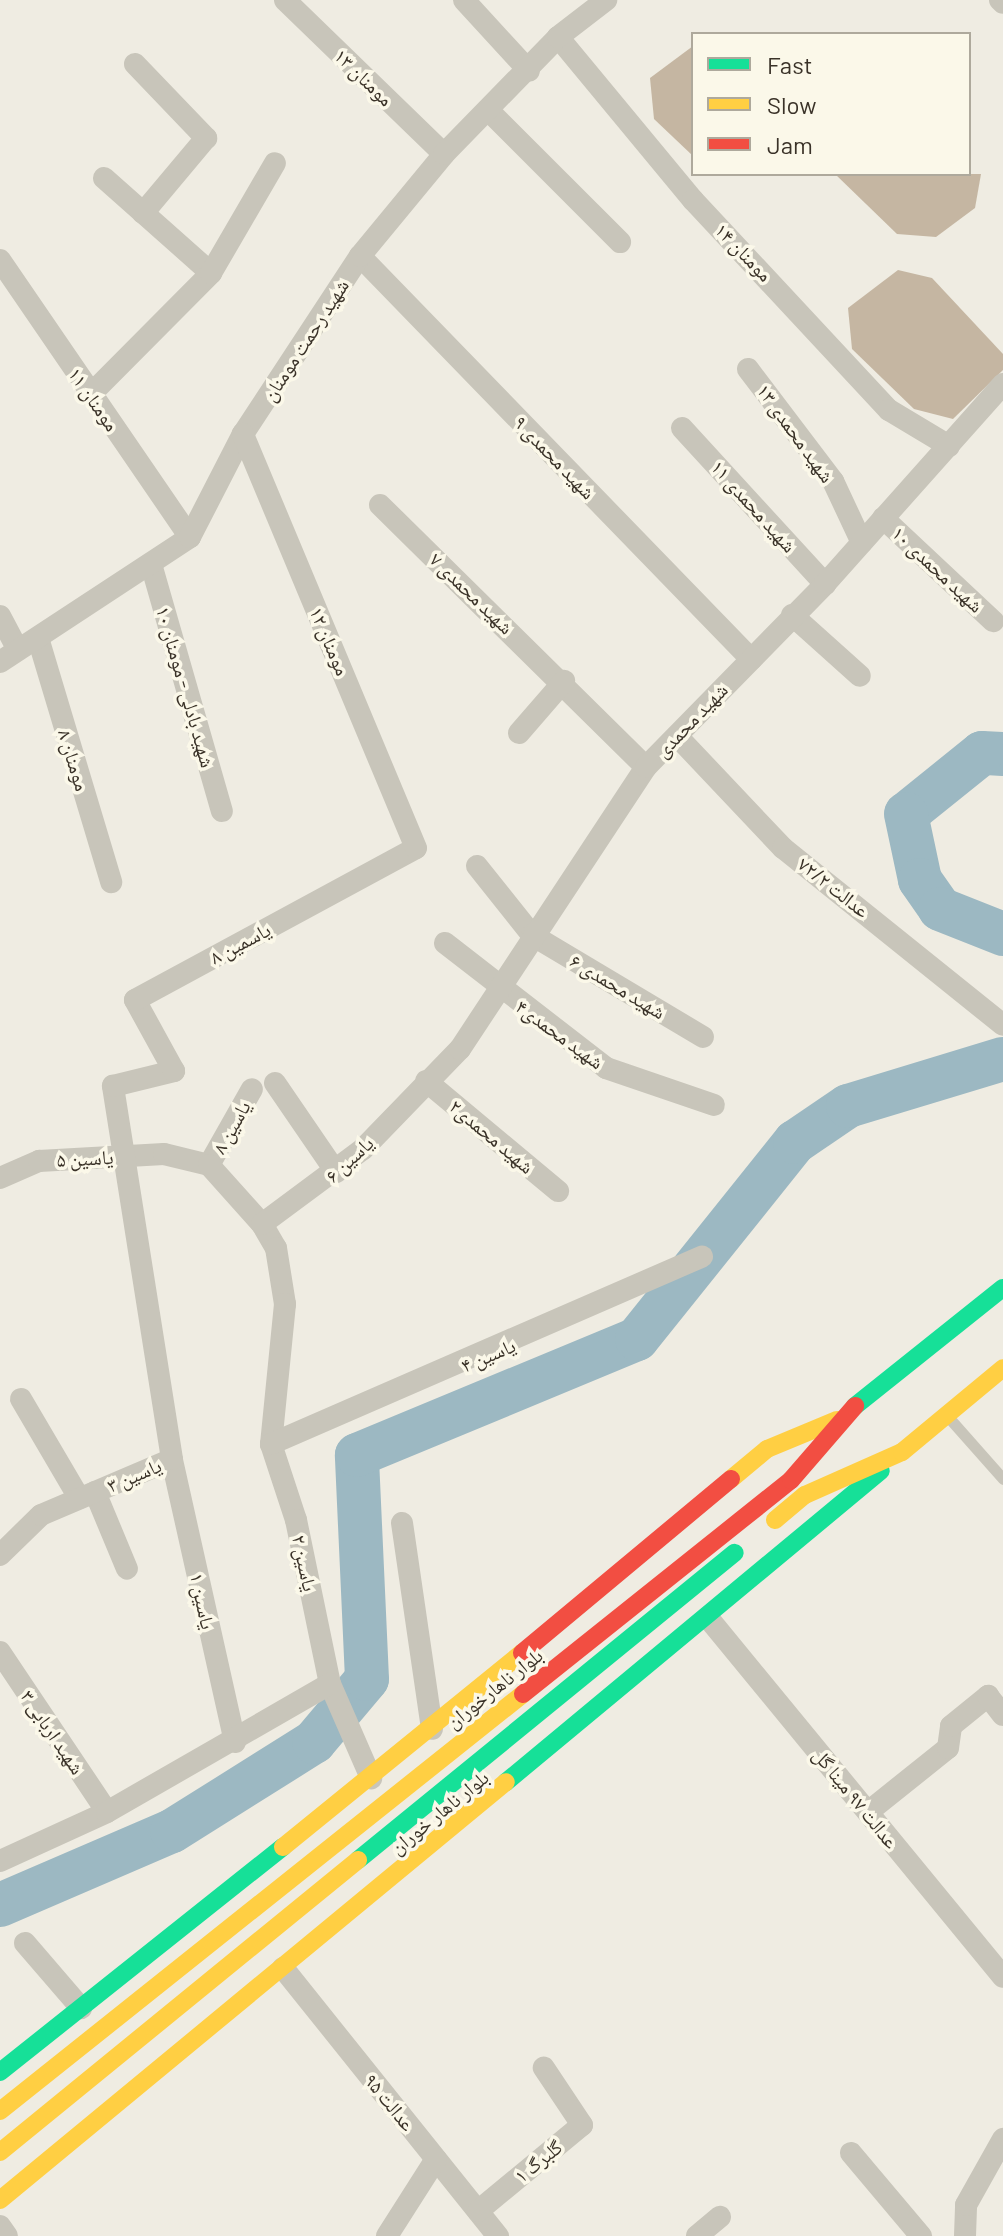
<!DOCTYPE html>
<meta charset="utf-8">
<style>
body{margin:0}
#map{position:relative;width:1003px;height:2236px;overflow:hidden;background:#efece2;font-family:Barlow,"Noto Naskh Arabic",sans-serif}
div>[style]{position:absolute}
[style*='--x']{left:calc(var(--x)*1px);top:calc(var(--y)*1px);width:calc(var(--w)*1px);rotate:calc(var(--a)*1deg)}
.river>*{height:44px;margin:-22px;padding:0 22px;transform-origin:22px;border-radius:22px;background:#9cb8c2}
.building>*{inset:0;background:#c5b6a2}
.lane>*{height:11px;margin:-5.5px;padding:0 5.5px;transform-origin:5.5px;border-radius:5.5px;background:#c8c5ba}
.street>*{height:22px;margin:-11px;padding:0 11px;transform-origin:11px;border-radius:11px;background:#c8c5ba}
.fast>*{height:18px;margin:-9px;padding:0 9px;transform-origin:9px;border-radius:9px;background:#16e098}
.slow>*{height:18px;margin:-9px;padding:0 9px;transform-origin:9px;border-radius:9px;background:#ffcf43}
.jam>*{height:18px;margin:-9px;padding:0 9px;transform-origin:9px;border-radius:9px;background:#f24e42}
span{translate:-50% -50%;white-space:nowrap;text-align:center;line-height:1.15;-webkit-text-stroke:7px #fbf8e9;paint-order:stroke}
.street-label{font-size:20px;color:#3a3228}
.legend{position:absolute;left:691px;top:32px;width:280px;height:144px;box-sizing:border-box;background:#fbf8e9;border:2px solid #aea99c;margin:0;padding:10px 14px;list-style:none;font-size:24px;color:#3a3228}
.legend li{display:flex;align-items:center;gap:16px;height:40px}
.legend b{width:40px;border:2px solid #aea99c}
</style>
<div id="map">
<div class="river">
<i style="--x:1003;--y:754;--w:21;--a:-177"></i>
<i style="--x:982;--y:753;--w:97;--a:141.2"></i>
<i style="--x:906;--y:814;--w:67;--a:78"></i>
<i style="--x:920;--y:880;--w:35;--a:55"></i>
<i style="--x:940;--y:909;--w:68;--a:21.6"></i>
<i style="--x:0;--y:1905;--w:187;--a:-23.3"></i>
<i style="--x:172;--y:1831;--w:168;--a:-32.1"></i>
<i style="--x:314;--y:1742;--w:82;--a:-49.9"></i>
<i style="--x:367;--y:1679;--w:224;--a:-92.6"></i>
<i style="--x:357;--y:1455;--w:303;--a:-22.5"></i>
<i style="--x:637;--y:1339;--w:253;--a:-51.3"></i>
<i style="--x:795;--y:1142;--w:64;--a:-34.2"></i>
<i style="--x:848;--y:1106;--w:162;--a:-16.9"></i>
</div>
<div class="building">
<i style="clip-path:polygon(693px 46px,693px 156px,654px 119px,650px 78px)"></i>
<i style="clip-path:polygon(835px 174px,981px 174px,975px 208px,936px 237px,897px 234px)"></i>
<i style="clip-path:polygon(898px 270px,932px 278px,1003px 354px,1003px 370px,953px 419px,914px 409px,852px 349px,848px 308px)"></i>
</div>
<div class="lane">
<i style="--x:950;--y:1419;--w:80;--a:48.5"></i>
</div>
<div class="street">
<i style="--x:285;--y:0;--w:221;--a:44.1"></i>
<i style="--x:464;--y:0;--w:96;--a:47.5"></i>
<i style="--x:1000;--y:0;--w:4;--a:45"></i>
<i style="--x:558;--y:37;--w:212;--a:50.4"></i>
<i style="--x:693;--y:200;--w:287;--a:47"></i>
<i style="--x:889;--y:410;--w:70;--a:31"></i>
<i style="--x:135;--y:64;--w:103;--a:46.2"></i>
<i style="--x:206;--y:138;--w:98;--a:130"></i>
<i style="--x:490;--y:112;--w:184;--a:45"></i>
<i style="--x:104;--y:178;--w:143;--a:41.6"></i>
<i style="--x:360;--y:256;--w:562;--a:45.87"></i>
<i style="--x:0;--y:260;--w:336;--a:55.6"></i>
<i style="--x:748;--y:369;--w:141;--a:52.8"></i>
<i style="--x:833;--y:481;--w:68;--a:64.9"></i>
<i style="--x:90;--y:395;--w:172;--a:-45.2"></i>
<i style="--x:211;--y:273;--w:127;--a:-59.8"></i>
<i style="--x:682;--y:428;--w:212;--a:47.5"></i>
<i style="--x:380;--y:505;--w:373;--a:44.6"></i>
<i style="--x:883;--y:518;--w:151;--a:43.1"></i>
<i style="--x:151;--y:564;--w:257;--a:74"></i>
<i style="--x:792;--y:615;--w:91;--a:41.9"></i>
<i style="--x:0;--y:616;--w:38;--a:62"></i>
<i style="--x:38;--y:638;--w:255;--a:73.3"></i>
<i style="--x:0;--y:662;--w:227;--a:-33.3"></i>
<i style="--x:190;--y:537;--w:116;--a:-62.8"></i>
<i style="--x:243;--y:434;--w:213;--a:-56.7"></i>
<i style="--x:360;--y:256;--w:132;--a:-50.5"></i>
<i style="--x:444;--y:154;--w:163;--a:-45.7"></i>
<i style="--x:558;--y:37;--w:61;--a:-37.6"></i>
<i style="--x:519;--y:733;--w:69;--a:-49.1"></i>
<i style="--x:677;--y:736;--w:154;--a:46.6"></i>
<i style="--x:783;--y:848;--w:282;--a:38.8"></i>
<i style="--x:477;--y:866;--w:88;--a:51.4"></i>
<i style="--x:532;--y:935;--w:199;--a:30.8"></i>
<i style="--x:445;--y:943;--w:204;--a:37.8"></i>
<i style="--x:606;--y:1068;--w:114;--a:18.9"></i>
<i style="--x:426;--y:1081;--w:172;--a:39.8"></i>
<i style="--x:275;--y:1083;--w:108;--a:55.6"></i>
<i style="--x:209;--y:1165;--w:87;--a:-60.5"></i>
<i style="--x:0;--y:1178;--w:43;--a:-23.6"></i>
<i style="--x:39;--y:1161;--w:125;--a:-3.2"></i>
<i style="--x:164;--y:1154;--w:46;--a:13.7"></i>
<i style="--x:209;--y:1165;--w:79;--a:48.1"></i>
<i style="--x:262;--y:1224;--w:28;--a:60"></i>
<i style="--x:276;--y:1248;--w:57;--a:80.9"></i>
<i style="--x:285;--y:1304;--w:141;--a:95.7"></i>
<i style="--x:271;--y:1444;--w:80;--a:71.8"></i>
<i style="--x:296;--y:1520;--w:167;--a:78.3"></i>
<i style="--x:330;--y:1684;--w:103;--a:66.4"></i>
<i style="--x:262;--y:1224;--w:126;--a:-36.6"></i>
<i style="--x:363;--y:1149;--w:139;--a:-45.9"></i>
<i style="--x:460;--y:1049;--w:338;--a:-56.6"></i>
<i style="--x:646;--y:767;--w:256;--a:-45.6"></i>
<i style="--x:825;--y:584;--w:268;--a:-48.3"></i>
<i style="--x:21;--y:1399;--w:115;--a:59.6"></i>
<i style="--x:271;--y:1444;--w:470;--a:-23.5"></i>
<i style="--x:95;--y:1492;--w:83;--a:67.4"></i>
<i style="--x:402;--y:1523;--w:208;--a:81.7"></i>
<i style="--x:0;--y:1555;--w:57;--a:-44.3"></i>
<i style="--x:41;--y:1515;--w:142;--a:-23.1"></i>
<i style="--x:709;--y:1619;--w:463;--a:50.6"></i>
<i style="--x:0;--y:1652;--w:192;--a:56.2"></i>
<i style="--x:235;--y:1742;--w:290;--a:-102.6"></i>
<i style="--x:172;--y:1459;--w:378;--a:-99"></i>
<i style="--x:113;--y:1086;--w:63;--a:-13.8"></i>
<i style="--x:174;--y:1071;--w:81;--a:-118.8"></i>
<i style="--x:135;--y:1000;--w:319;--a:-28.4"></i>
<i style="--x:416;--y:848;--w:449;--a:-112.7"></i>
<i style="--x:868;--y:1812;--w:102;--a:-38.7"></i>
<i style="--x:948;--y:1748;--w:22;--a:-82"></i>
<i style="--x:951;--y:1726;--w:48;--a:-39"></i>
<i style="--x:988;--y:1696;--w:24;--a:52"></i>
<i style="--x:0;--y:1861;--w:118;--a:-24.6"></i>
<i style="--x:107;--y:1812;--w:257;--a:-29.9"></i>
<i style="--x:25;--y:1943;--w:86;--a:49.3"></i>
<i style="--x:283;--y:1968;--w:344;--a:51.3"></i>
<i style="--x:851;--y:2153;--w:109;--a:49.9"></i>
<i style="--x:478;--y:2211;--w:135;--a:-39.6"></i>
<i style="--x:582;--y:2125;--w:69;--a:-123.7"></i>
<i style="--x:0;--y:2226;--w:12;--a:55"></i>
<i style="--x:387;--y:2236;--w:91;--a:-57.5"></i>
<i style="--x:697;--y:2236;--w:30;--a:-40"></i>
<i style="--x:965;--y:2236;--w:31;--a:-88"></i>
<i style="--x:966;--y:2205;--w:76;--a:-60.7"></i>
</div>
<div class="fast">
<i style="--x:855;--y:1406;--w:189;--a:-38.6"></i>
<i style="--x:506;--y:1782;--w:487;--a:-39.7"></i>
<i style="--x:358;--y:1860;--w:486;--a:-39.2"></i>
<i style="--x:0;--y:2072;--w:362;--a:-38.5"></i>
</div>
<div class="slow">
<i style="--x:731;--y:1479;--w:47;--a:-39.8"></i>
<i style="--x:767;--y:1449;--w:76;--a:-22.5"></i>
<i style="--x:775;--y:1520;--w:39;--a:-40"></i>
<i style="--x:805;--y:1495;--w:106;--a:-23.9"></i>
<i style="--x:902;--y:1452;--w:131;--a:-39.7"></i>
<i style="--x:283;--y:1847;--w:308;--a:-39.1"></i>
<i style="--x:0;--y:2111;--w:669;--a:-38.57"></i>
<i style="--x:0;--y:2152;--w:462;--a:-39.2"></i>
<i style="--x:0;--y:2200;--w:656;--a:-39.56"></i>
</div>
<div class="jam">
<i style="--x:522;--y:1653;--w:272;--a:-39.8"></i>
<i style="--x:523;--y:1694;--w:343;--a:-38.6"></i>
<i style="--x:791;--y:1480;--w:98;--a:-49.1"></i>
</div>
<div class="street-label">
<span style="left:364px;top:77px;rotate:44deg">مومنان ۱۳</span>
<span style="left:744px;top:252px;rotate:46deg">مومنان ۱۴</span>
<span style="left:305px;top:340px;rotate:-57deg">شهید رحمت مومنان</span>
<span style="left:94px;top:399px;rotate:55deg">مومنان ۱۱</span>
<span style="left:796px;top:433px;rotate:54deg">۱۳ شهید محمدی</span>
<span style="left:555px;top:457px;rotate:46deg">۹ شهید محمدی</span>
<span style="left:754px;top:506px;rotate:48deg">۱۱ شهید محمدی</span>
<span style="left:938px;top:569px;rotate:43deg">۱۰ شهید محمدی</span>
<span style="left:472px;top:593px;rotate:44deg">شهید محمدی ۷</span>
<span style="left:330px;top:641px;rotate:67deg">مومنان ۱۲</span>
<span style="left:186px;top:687px;rotate:74deg">شهید بادلی - مومنان ۱۰</span>
<span style="left:691px;top:720px;rotate:-46deg">شهید محمدی</span>
<span style="left:74px;top:760px;rotate:73deg">مومنان ۸</span>
<span style="left:834px;top:887px;rotate:38deg">عدالت ۷۲/۲</span>
<span style="left:240px;top:943px;rotate:-28deg">یاسمین ۸</span>
<span style="left:618px;top:986px;rotate:31deg">۶ شهید محمدی</span>
<span style="left:560px;top:1034px;rotate:36deg">شهید محمدی۴</span>
<span style="left:231px;top:1127px;rotate:-61deg">یاسین ۸</span>
<span style="left:492px;top:1136px;rotate:40deg">شهید محمدی۲</span>
<span style="left:85px;top:1158px;rotate:-3deg">یاسین ۵</span>
<span style="left:349px;top:1159px;rotate:-43deg">یاسین ۶</span>
<span style="left:488px;top:1355px;rotate:-23deg">یاسین ۴</span>
<span style="left:134px;top:1475px;rotate:-23deg">یاسین ۳</span>
<span style="left:305px;top:1563px;rotate:78deg">یاسین ۲</span>
<span style="left:203px;top:1601px;rotate:78deg">یاسین ۱</span>
<span style="left:494px;top:1688px;rotate:-38deg">بلوار ناهارخوران</span>
<span style="left:53px;top:1732px;rotate:56deg">شهید اربابی ۳</span>
<span style="left:856px;top:1798px;rotate:51deg">عدالت ۹۷ مینا گل</span>
<span style="left:439px;top:1812px;rotate:-39deg">بلوار ناهار خوران</span>
<span style="left:390px;top:2102px;rotate:51deg">عدالت ۹۵</span>
<span style="left:538px;top:2161px;rotate:-39deg">گلبرگ ۱</span>
</div>
<ul class="legend">
<li><b style="height:10px;background:#16e098"></b>Fast</li>
<li><b style="height:10px;background:#ffcf43"></b>Slow</li>
<li><b style="height:10px;background:#f24e42"></b>Jam</li>
</ul>
</div>
